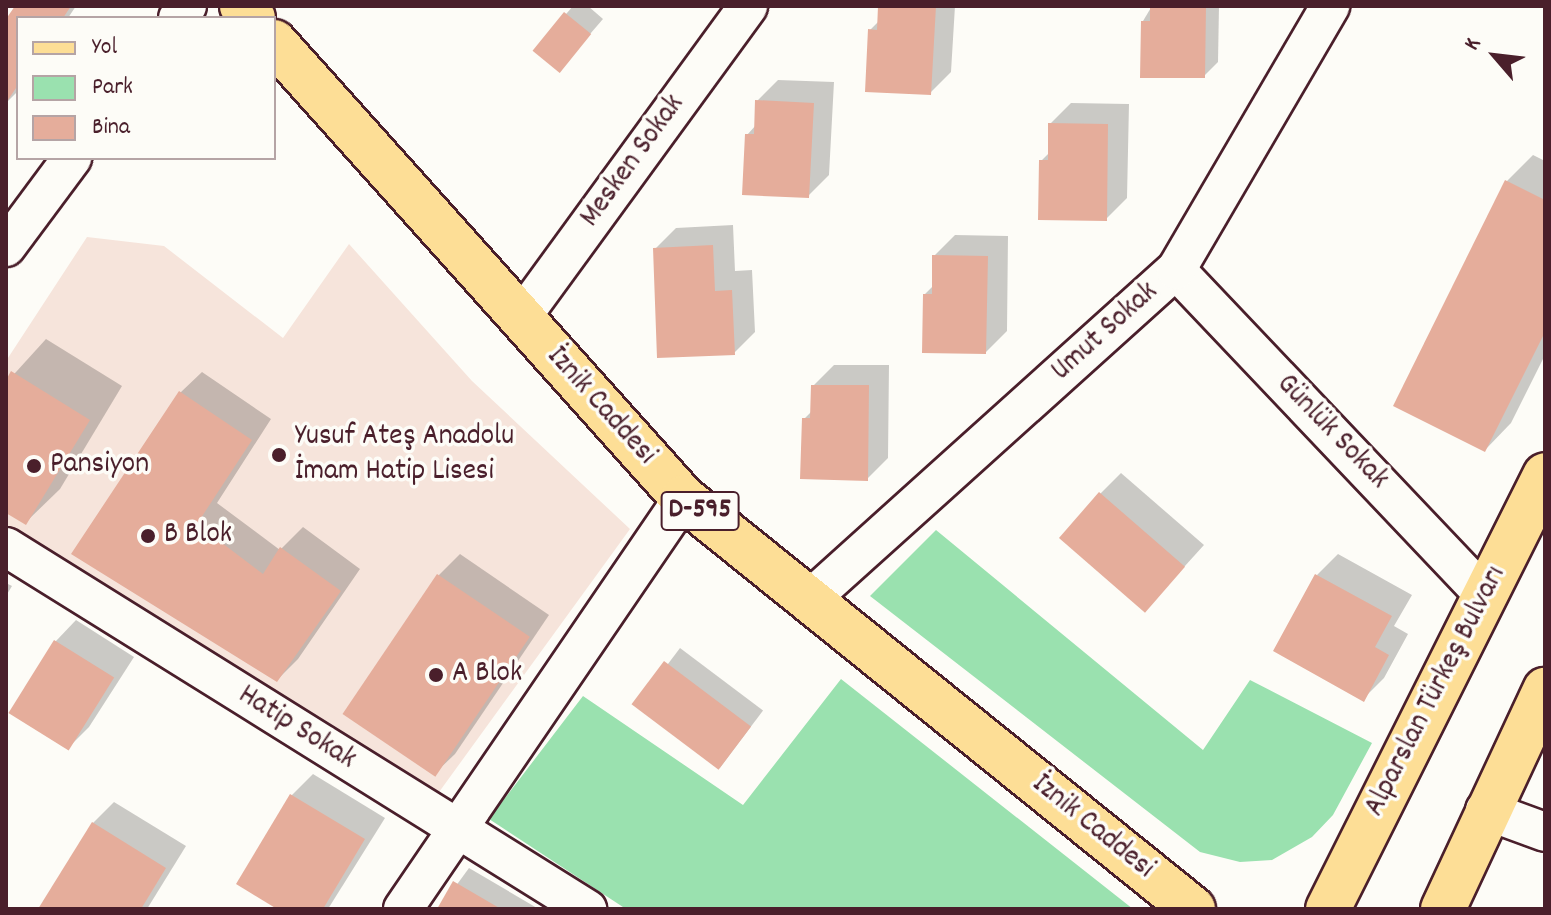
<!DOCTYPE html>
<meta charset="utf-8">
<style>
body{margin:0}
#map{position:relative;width:1551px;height:915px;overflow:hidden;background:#fdfcf7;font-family:Dekko,sans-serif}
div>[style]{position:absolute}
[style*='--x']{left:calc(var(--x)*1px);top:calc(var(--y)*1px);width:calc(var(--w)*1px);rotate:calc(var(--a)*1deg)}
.built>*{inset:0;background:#f6e4db}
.green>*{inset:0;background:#9ae1af}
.shadow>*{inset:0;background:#0003;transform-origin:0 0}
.building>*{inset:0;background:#e5ad9b;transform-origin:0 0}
.roads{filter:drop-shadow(2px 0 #4a1f2b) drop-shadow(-2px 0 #4a1f2b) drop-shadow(0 2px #4a1f2b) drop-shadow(0 -2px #4a1f2b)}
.minor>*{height:38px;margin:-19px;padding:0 19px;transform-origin:19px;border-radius:19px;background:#fdfcf7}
.major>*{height:44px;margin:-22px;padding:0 22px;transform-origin:22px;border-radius:22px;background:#fdde96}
.dots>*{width:22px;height:22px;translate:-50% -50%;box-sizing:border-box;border:4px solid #fdfcf7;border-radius:50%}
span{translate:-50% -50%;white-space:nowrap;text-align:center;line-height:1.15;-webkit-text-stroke:7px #fdfcf7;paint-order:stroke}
.shield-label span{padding:2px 6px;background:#fdfcf7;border:2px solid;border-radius:6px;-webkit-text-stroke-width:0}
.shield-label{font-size:28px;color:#4a1f2b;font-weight:700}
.street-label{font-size:30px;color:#4a1f2b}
.poi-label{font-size:30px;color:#4a1f2b}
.left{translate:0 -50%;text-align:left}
.frame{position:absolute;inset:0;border:8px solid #4a1f2b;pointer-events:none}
.legend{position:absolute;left:16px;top:16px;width:260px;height:144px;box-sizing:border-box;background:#fdfcf7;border:2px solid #b5a4a5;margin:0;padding:10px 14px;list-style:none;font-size:24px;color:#4a1f2b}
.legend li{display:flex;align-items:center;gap:16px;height:40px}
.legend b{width:40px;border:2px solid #b5a4a5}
.north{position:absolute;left:1455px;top:16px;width:80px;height:80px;-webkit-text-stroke:6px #fdfcf7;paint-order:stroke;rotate:298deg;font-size:22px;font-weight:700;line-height:32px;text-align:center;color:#4a1f2b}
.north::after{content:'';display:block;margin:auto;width:28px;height:36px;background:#4a1f2b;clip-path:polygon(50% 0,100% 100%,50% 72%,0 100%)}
</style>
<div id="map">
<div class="built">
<i style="clip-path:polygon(87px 237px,164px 246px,283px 338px,349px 244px,472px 381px,630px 529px,434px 799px,6px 530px,6px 361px)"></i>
</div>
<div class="green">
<i style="clip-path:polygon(936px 530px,1203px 750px,1250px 680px,1372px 743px,1333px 815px,1312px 837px,1272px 860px,1240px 862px,1200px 852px,870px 596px)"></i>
<i style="clip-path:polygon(841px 679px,1133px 909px,626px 909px,489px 819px,583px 696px,743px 805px)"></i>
</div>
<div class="shadow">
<i style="clip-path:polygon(17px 6px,76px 6px,68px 18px,18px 18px,18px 91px,6px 103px,6px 23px)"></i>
<i style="clip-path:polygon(573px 6px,588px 6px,603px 19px,559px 70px,535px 50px)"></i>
<i style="clip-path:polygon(880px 6px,955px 6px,951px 72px,930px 93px,870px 30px,879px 21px)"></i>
<i style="clip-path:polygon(1152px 6px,1219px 6px,1218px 62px,1204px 76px,1143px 21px)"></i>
<i style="clip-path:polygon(778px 80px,834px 82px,829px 175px,808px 196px,747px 135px,756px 125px,757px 101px)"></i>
<i style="clip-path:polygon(1071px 103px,1129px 104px,1127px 198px,1106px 219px,1041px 161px,1050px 152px,1050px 124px)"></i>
<i style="clip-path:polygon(1533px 155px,1545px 161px,1545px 355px,1511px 423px,1485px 450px,1507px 181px)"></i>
<i style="clip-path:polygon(733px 225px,735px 271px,752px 270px,755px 332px,734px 353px,655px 249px,676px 228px)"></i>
<i style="clip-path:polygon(955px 235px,1008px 236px,1007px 331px,986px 352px,925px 294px,934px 285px,934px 256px)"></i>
<i style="clip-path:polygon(46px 339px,122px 386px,60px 489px,26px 522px,6px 510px,6px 383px)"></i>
<i style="clip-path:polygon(834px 365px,889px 365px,888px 458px,867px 479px,804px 419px,813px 410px,813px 386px)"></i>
<i style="clip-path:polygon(202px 372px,271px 419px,217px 503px,280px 550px,303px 527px,360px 569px,298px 659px,277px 680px,74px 553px,181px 392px)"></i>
<i style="clip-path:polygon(1121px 473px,1204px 545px,1145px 610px,1100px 494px)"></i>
<i style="clip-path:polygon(460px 554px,549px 615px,455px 754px,434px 774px,344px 714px,439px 575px)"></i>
<i style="clip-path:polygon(1338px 554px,1412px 595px,1394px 626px,1408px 634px,1384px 678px,1363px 699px,1317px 575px)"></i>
<i style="clip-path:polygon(6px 583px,12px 586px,6px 596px)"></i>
<i style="clip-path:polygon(76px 620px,134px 657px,89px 727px,68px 748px,10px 712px,56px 641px)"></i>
<i style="left:680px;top:648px;width:104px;height:72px;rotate:37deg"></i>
<i style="clip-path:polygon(313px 774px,385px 818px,328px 909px,281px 909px,238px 883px,292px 795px)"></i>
<i style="clip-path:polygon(114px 802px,186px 846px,147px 909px,40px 909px,93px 823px)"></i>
<i style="clip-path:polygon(469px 868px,537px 908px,536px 909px,439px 909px)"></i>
</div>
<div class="building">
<i style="clip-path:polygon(15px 6px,71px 6px,63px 18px,18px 18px,18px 85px,6px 103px,6px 19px)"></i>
<i style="clip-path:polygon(878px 6px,936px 6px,931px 95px,865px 92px,868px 29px,877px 30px)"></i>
<i style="clip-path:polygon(1150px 6px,1206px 6px,1205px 78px,1140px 78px,1141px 21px,1150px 21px)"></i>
<i style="left:564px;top:12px;width:35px;height:50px;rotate:39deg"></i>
<i style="clip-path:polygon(755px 100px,814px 103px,809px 198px,742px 195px,745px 134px,754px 134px)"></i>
<i style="clip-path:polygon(1048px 123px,1108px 124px,1107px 221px,1038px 220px,1039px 160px,1048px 160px)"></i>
<i style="clip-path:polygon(1505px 180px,1545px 200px,1545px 332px,1485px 452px,1393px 406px)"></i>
<i style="clip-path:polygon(713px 245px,715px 291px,732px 290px,735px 355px,657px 358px,653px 248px)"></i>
<i style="clip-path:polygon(932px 255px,988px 256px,986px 354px,922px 353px,923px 294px,932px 294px)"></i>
<i style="clip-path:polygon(11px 371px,90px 420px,26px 525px,6px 513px,6px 380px)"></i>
<i style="clip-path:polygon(811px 385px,869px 385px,868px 481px,800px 479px,802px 418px,810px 418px)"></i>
<i style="clip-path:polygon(179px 391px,252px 440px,197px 524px,263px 574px,280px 547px,341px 591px,277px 682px,71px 554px)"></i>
<i style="left:1099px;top:492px;width:114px;height:61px;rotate:41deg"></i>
<i style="left:437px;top:574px;width:112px;height:169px;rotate:34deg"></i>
<i style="clip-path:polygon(1315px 574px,1392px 616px,1375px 647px,1389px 655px,1364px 702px,1273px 651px)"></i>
<i style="left:54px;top:640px;width:71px;height:86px;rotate:32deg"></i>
<i style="left:664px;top:661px;width:109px;height:54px;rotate:37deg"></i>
<i style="clip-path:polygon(290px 794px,365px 839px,323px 909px,277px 909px,236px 884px)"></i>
<i style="clip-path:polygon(92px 822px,166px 868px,141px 909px,38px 909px)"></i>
<i style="clip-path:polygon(453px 881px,501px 909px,437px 909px)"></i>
</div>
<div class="roads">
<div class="minor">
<i style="--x:178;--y:18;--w:15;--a:-53"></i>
<i style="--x:6;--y:247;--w:111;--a:-53.4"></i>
<i style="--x:1176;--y:270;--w:451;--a:46.5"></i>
<i style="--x:520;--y:319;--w:387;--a:-53.9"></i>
<i style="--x:6;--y:547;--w:685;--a:31.93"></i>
<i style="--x:809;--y:600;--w:494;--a:-42"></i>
<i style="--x:1176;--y:270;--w:306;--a:-59.7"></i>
<i style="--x:1485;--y:810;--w:64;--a:20.1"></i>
<i style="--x:403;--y:909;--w:497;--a:-55.7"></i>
</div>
<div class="major">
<i style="--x:242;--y:6;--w:16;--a:47"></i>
<i style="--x:274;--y:42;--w:613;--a:48.11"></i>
<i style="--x:683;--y:498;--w:655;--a:38.86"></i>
<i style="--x:1328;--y:909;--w:485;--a:-63.4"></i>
<i style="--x:1443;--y:909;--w:242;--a:-65"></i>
</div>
</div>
<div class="dots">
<i style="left:279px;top:455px;background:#4a1f2b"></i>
<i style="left:34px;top:466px;background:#4a1f2b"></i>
<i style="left:148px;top:536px;background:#4a1f2b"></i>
<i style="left:436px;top:675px;background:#4a1f2b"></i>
</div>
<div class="shield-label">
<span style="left:700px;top:511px">D-595</span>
</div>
<div class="street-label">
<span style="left:634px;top:162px;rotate:-54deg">Mesken Sokak</span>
<span style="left:1106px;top:333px;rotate:-42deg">Umut Sokak</span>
<span style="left:600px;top:407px;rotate:48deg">İznik Caddesi</span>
<span style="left:1331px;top:433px;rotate:46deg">Günlük Sokak</span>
<span style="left:1437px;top:692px;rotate:-63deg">Alparslan Türkeş Bulvarı</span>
<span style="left:296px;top:729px;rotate:32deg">Hatip Sokak</span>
<span style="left:1092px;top:828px;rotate:39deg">İznik Caddesi</span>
</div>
<div class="poi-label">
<span class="left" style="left:295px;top:455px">Yusuf Ateş Anadolu<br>İmam Hatip Lisesi</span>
<span class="left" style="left:50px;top:466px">Pansiyon</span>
<span class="left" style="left:164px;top:536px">B Blok</span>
<span class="left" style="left:452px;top:675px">A Blok</span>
</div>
<div class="frame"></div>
<ul class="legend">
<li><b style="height:10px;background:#fdde96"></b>Yol</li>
<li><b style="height:22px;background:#9ae1af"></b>Park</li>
<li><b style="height:22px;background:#e5ad9b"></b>Bina</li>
</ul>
<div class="north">K</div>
</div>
